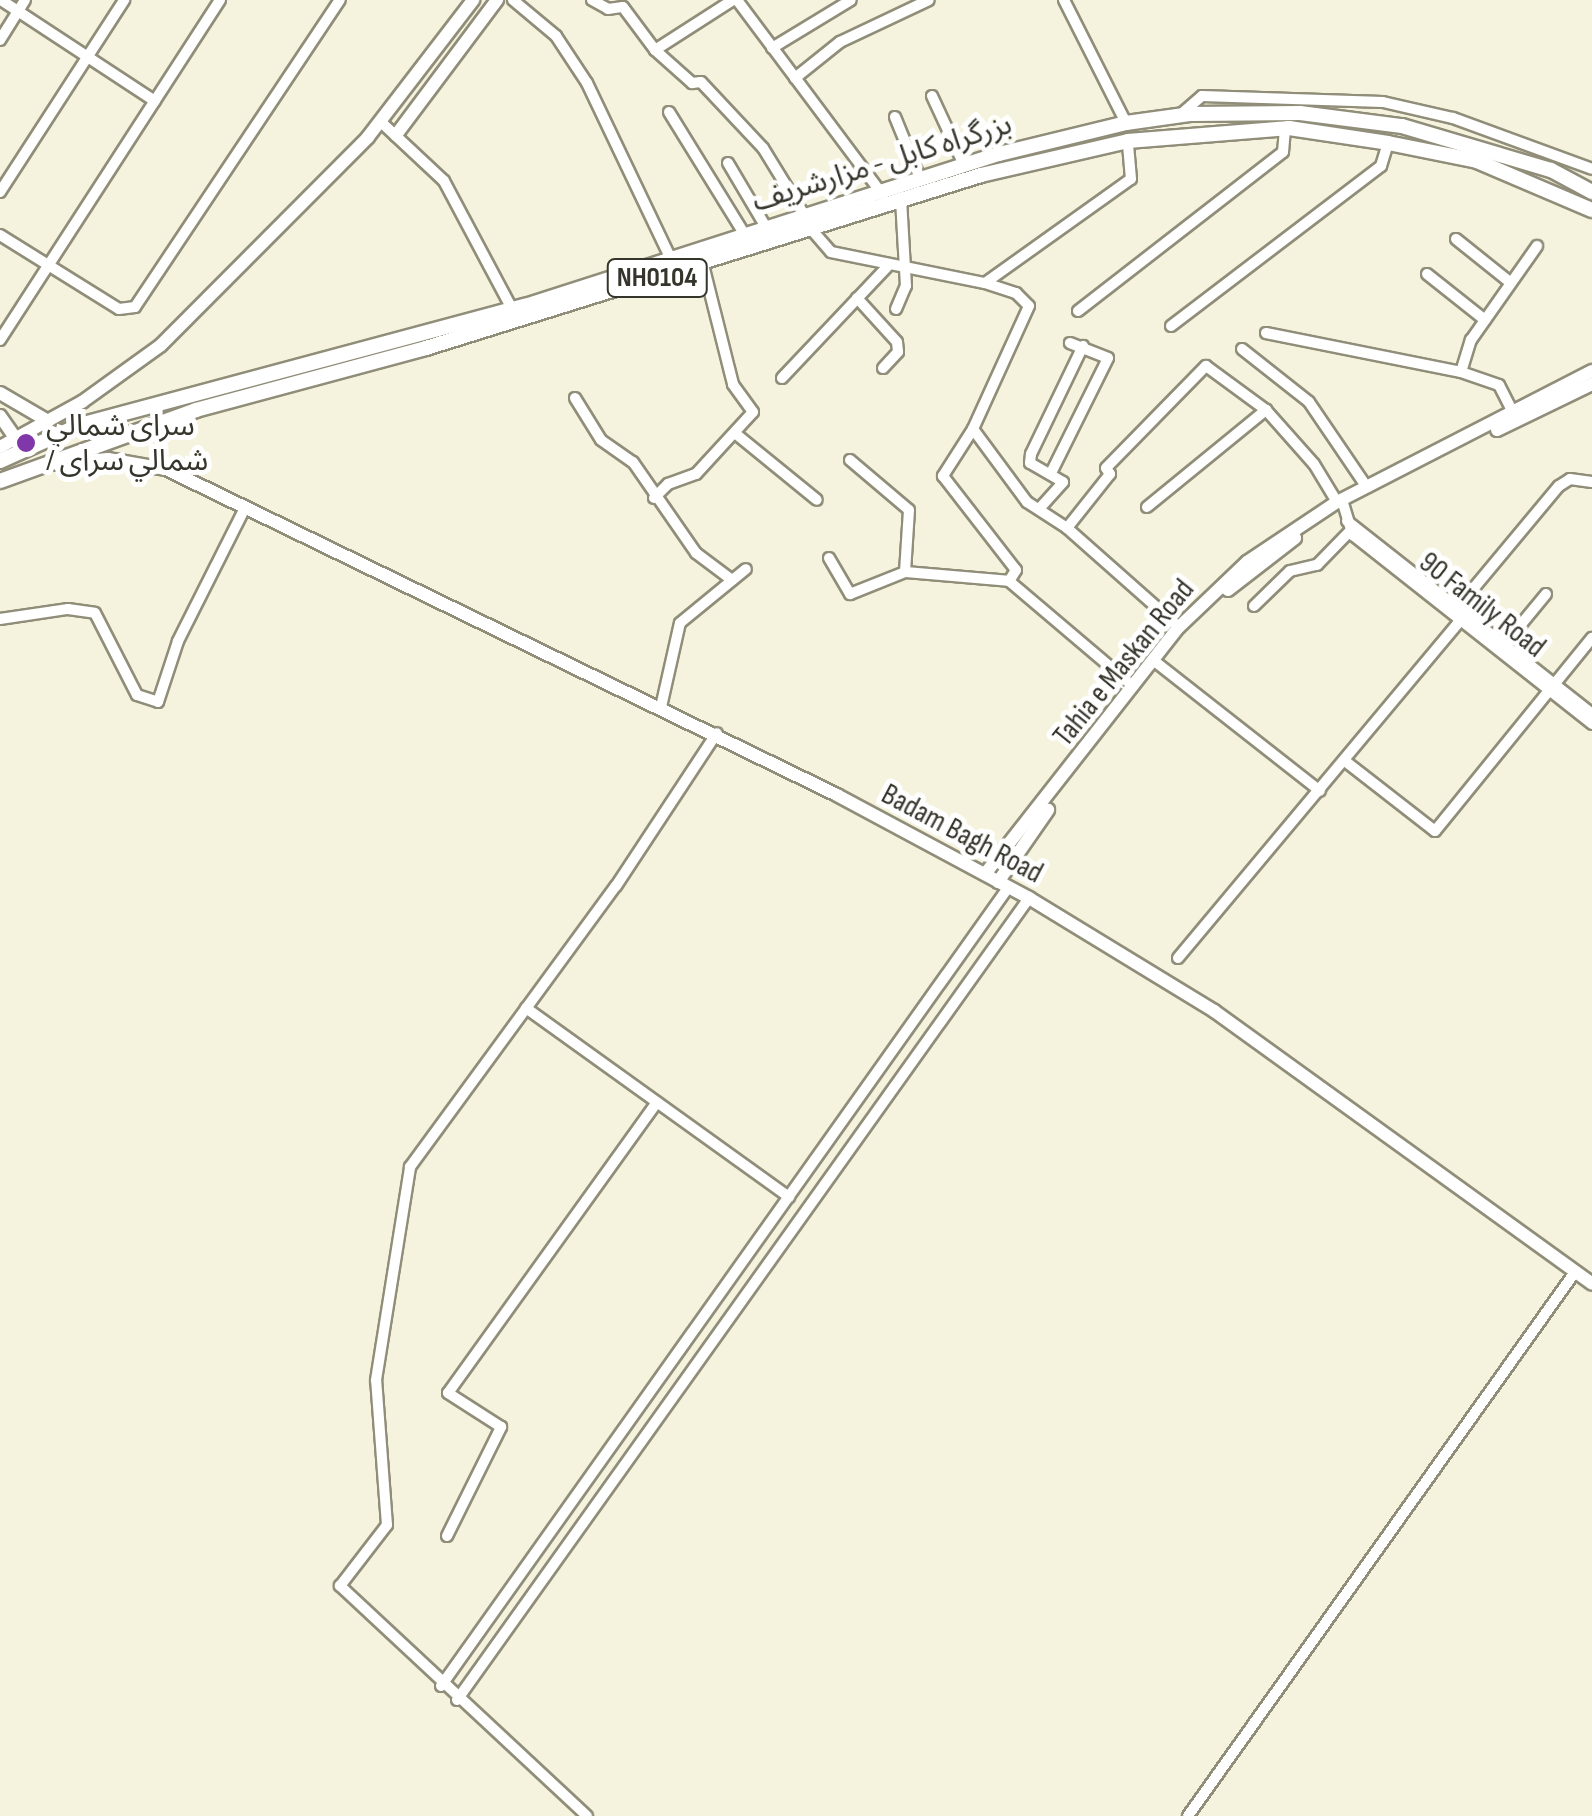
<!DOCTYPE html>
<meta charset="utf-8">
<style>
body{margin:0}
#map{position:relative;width:1592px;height:1816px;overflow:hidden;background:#f5f3dd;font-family:"Sofia Sans Condensed","Noto Sans Arabic",sans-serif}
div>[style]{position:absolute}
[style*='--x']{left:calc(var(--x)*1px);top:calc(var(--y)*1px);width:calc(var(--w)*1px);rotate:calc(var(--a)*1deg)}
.roads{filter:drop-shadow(2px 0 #908d79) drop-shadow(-2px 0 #908d79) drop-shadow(0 2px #908d79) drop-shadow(0 -2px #908d79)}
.minor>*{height:10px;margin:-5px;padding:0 5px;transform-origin:5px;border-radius:5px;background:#fff}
.major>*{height:12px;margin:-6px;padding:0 6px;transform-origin:6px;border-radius:6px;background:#fff}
.highway>*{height:14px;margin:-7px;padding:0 7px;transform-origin:7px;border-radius:7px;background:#fff}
.dots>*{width:28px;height:28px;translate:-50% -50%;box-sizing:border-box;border:5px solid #fff;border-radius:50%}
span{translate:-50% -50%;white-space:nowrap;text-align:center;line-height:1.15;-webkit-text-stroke:10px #fff;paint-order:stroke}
.shield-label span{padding:2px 8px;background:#fff;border:2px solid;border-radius:8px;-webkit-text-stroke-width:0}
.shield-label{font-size:28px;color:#36352c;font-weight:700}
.street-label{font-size:30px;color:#36352c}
.poi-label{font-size:30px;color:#36352c}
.left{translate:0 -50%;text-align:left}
</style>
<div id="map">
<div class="roads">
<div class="minor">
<i style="--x:1;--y:0;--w:184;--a:33.3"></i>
<i style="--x:513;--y:0;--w:56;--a:39.9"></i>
<i style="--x:556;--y:36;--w:56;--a:56.6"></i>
<i style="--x:587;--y:83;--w:195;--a:64.5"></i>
<i style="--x:592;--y:0;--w:18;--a:29"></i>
<i style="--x:608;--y:9;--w:15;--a:-8"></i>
<i style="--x:623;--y:7;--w:54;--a:53.3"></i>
<i style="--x:655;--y:50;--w:50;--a:41.7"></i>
<i style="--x:692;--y:83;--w:9;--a:-6"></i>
<i style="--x:701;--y:82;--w:91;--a:46.8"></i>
<i style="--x:763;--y:148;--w:82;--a:58.4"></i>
<i style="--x:737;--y:0;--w:239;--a:53.2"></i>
<i style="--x:1064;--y:0;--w:138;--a:63.2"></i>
<i style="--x:0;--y:40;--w:47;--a:-58"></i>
<i style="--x:772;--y:48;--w:92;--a:-31.3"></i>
<i style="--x:655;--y:50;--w:93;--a:-32.7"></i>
<i style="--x:795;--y:78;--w:58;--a:-38.7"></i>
<i style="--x:840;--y:42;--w:98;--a:-25.3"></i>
<i style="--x:932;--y:96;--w:76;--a:65.1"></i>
<i style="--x:669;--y:112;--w:145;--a:58.3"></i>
<i style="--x:1180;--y:115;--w:29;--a:-41"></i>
<i style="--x:1202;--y:96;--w:181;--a:1.9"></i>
<i style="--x:1383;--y:102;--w:72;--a:12.9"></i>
<i style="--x:1453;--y:118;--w:148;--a:20.1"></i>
<i style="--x:895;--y:117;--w:66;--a:67.7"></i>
<i style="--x:381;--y:122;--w:86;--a:43.1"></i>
<i style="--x:444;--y:181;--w:145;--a:62"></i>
<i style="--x:728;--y:163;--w:77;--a:59.4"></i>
<i style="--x:0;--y:192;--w:229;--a:-57.1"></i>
<i style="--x:811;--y:229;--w:30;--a:49"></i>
<i style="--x:831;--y:252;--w:157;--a:11.4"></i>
<i style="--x:985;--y:283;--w:33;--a:18"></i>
<i style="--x:1016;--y:293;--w:18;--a:45"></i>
<i style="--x:1029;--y:306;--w:135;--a:114.5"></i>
<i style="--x:973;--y:429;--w:56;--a:122.6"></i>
<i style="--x:943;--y:476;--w:119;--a:52.2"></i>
<i style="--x:1016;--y:570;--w:13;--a:122"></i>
<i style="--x:0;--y:235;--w:140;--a:31.9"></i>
<i style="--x:119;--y:309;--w:16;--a:-7"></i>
<i style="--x:135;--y:307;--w:369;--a:-56.3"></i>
<i style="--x:1456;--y:239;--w:70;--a:38.7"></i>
<i style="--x:1427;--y:274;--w:74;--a:38.4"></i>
<i style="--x:985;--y:283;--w:179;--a:-35.5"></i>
<i style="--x:1131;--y:179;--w:38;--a:-95"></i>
<i style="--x:857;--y:298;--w:59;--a:47.7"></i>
<i style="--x:897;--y:342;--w:10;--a:84"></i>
<i style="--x:898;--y:352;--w:22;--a:133"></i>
<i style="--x:896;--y:309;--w:25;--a:-67"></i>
<i style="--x:906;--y:286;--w:86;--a:-93.3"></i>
<i style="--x:1078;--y:311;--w:259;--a:-37.8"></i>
<i style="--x:1283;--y:152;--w:24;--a:-85"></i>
<i style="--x:1171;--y:326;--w:264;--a:-37.3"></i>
<i style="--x:1381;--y:166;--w:24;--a:-73"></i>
<i style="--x:1266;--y:333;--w:199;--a:11.3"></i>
<i style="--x:1461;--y:372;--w:40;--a:18.9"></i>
<i style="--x:1499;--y:385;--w:30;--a:63"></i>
<i style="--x:0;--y:340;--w:405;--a:-57.1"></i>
<i style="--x:1242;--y:349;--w:85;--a:38.3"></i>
<i style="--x:1309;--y:402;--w:102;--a:55.8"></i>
<i style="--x:1461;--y:372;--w:34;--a:-73"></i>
<i style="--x:1471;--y:340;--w:115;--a:-54.9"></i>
<i style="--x:782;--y:378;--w:154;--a:-46.6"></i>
<i style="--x:575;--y:398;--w:49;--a:58.2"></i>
<i style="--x:601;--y:440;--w:39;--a:35"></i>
<i style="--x:633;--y:462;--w:111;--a:55.3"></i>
<i style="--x:696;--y:553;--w:45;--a:36.9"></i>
<i style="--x:973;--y:429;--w:91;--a:53.5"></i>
<i style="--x:1027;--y:502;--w:48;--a:33"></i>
<i style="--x:1067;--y:528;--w:149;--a:41.5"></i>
<i style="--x:736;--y:434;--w:104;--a:39.2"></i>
<i style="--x:850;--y:460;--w:77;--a:40.3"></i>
<i style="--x:909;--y:510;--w:62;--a:93.7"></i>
<i style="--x:1051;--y:473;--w:128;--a:-63.6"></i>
<i style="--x:1108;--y:358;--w:41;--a:-158.5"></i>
<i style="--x:654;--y:498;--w:20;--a:-45"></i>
<i style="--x:668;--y:484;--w:30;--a:-20"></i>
<i style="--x:696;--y:474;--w:84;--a:-47.4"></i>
<i style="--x:753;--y:412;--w:34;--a:-126"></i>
<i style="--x:733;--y:384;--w:123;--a:-104.1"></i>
<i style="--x:1342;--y:500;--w:37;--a:73"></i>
<i style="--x:1353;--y:535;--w:305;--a:38.3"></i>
<i style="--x:1147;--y:507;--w:154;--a:-39.2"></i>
<i style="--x:1039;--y:509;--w:36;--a:-48"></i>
<i style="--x:1063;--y:482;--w:38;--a:-150"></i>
<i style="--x:1030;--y:463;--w:9;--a:-84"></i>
<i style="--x:1031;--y:454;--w:120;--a:-64.3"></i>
<i style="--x:1347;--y:521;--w:312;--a:38.2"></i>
<i style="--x:1067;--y:528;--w:69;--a:-51.5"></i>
<i style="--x:1110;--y:474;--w:7;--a:-124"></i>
<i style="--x:1106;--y:468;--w:143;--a:-45.6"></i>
<i style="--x:1206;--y:366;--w:74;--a:36.3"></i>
<i style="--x:1266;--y:410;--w:72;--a:48.4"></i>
<i style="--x:1314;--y:464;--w:44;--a:58.8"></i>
<i style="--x:829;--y:558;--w:42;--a:59.7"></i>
<i style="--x:850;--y:594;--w:59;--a:-21.8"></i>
<i style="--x:905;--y:572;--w:104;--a:4.9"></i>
<i style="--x:1009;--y:581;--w:162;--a:40.3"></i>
<i style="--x:1254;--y:606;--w:50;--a:-44.2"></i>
<i style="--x:1290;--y:571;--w:28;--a:-13"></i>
<i style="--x:1317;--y:565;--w:53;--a:-45.8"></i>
<i style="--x:1453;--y:613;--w:165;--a:-50.2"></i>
<i style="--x:1559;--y:486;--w:13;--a:-32"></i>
<i style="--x:1570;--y:479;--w:22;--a:8"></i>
<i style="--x:0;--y:619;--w:69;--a:-8.4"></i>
<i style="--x:68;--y:609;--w:27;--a:8"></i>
<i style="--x:95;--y:613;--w:92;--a:62.9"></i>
<i style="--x:137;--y:695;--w:22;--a:18"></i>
<i style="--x:158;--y:702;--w:64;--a:-71.8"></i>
<i style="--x:178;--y:641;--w:149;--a:-63.3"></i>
<i style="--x:1504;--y:645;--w:66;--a:-50.5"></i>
<i style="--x:1153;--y:660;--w:212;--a:38.1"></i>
<i style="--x:661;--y:707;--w:86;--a:-77.3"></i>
<i style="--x:680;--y:623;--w:85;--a:-39.3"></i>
<i style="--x:1345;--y:761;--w:114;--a:37.9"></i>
<i style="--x:1435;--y:831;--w:249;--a:-50.9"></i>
<i style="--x:1178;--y:958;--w:441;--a:-50.1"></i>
<i style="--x:526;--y:1008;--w:324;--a:35.7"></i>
<i style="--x:447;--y:1536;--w:122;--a:-63.6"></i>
<i style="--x:501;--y:1427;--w:63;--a:-147.3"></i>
<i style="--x:448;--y:1393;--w:358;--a:-54.3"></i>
<i style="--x:441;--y:1686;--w:979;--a:-54.61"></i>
<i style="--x:457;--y:1700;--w:985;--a:-54.5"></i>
<i style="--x:587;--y:1816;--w:338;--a:-137"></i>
<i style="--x:340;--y:1586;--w:77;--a:-52.4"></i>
<i style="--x:387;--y:1525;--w:145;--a:-94.3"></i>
<i style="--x:376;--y:1380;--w:216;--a:-80.9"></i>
<i style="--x:410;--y:1167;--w:348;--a:-53.8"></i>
<i style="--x:616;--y:886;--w:183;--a:-56.6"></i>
<i style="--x:1188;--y:1816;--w:668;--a:-54.57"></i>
</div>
<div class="major">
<i style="--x:396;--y:135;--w:169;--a:-53.2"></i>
<i style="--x:0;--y:393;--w:56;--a:30.3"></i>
<i style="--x:0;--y:416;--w:28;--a:55"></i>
<i style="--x:1497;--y:430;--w:106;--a:-25.8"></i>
<i style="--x:0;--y:447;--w:94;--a:-28.8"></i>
<i style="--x:82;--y:402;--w:97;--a:-35.8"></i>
<i style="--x:161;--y:345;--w:293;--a:-45.1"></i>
<i style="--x:368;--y:137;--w:173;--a:-52.5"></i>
<i style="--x:57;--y:464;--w:51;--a:-5.6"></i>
<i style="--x:108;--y:459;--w:59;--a:9.8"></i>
<i style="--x:166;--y:469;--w:746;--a:25.91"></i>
<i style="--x:837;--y:795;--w:218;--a:28.2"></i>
<i style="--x:1029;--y:898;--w:217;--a:31.4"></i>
<i style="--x:1214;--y:1011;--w:466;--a:35.8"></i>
<i style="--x:1228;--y:590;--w:85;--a:-37.8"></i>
<i style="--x:985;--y:874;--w:314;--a:-51.9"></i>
<i style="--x:1179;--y:627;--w:94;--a:-43.7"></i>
<i style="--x:1247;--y:562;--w:108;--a:-33.7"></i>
<i style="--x:1337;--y:502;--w:287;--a:-27.2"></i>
<i style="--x:998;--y:882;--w:88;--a:-55.2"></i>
</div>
<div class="highway">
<i style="--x:0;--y:461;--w:88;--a:-24.2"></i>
<i style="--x:80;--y:425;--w:461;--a:-15"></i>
<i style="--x:525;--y:306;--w:498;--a:-17.8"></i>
<i style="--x:999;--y:154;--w:131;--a:-13.7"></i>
<i style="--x:1126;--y:123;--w:66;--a:-7.9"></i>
<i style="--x:1191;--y:114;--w:109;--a:-0.5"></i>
<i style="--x:1300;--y:113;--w:103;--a:7.3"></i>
<i style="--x:1402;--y:126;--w:155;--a:16.5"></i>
<i style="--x:1551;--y:170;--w:47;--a:28.2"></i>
<i style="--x:0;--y:481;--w:208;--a:-19.9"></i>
<i style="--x:196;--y:410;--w:238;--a:-15.1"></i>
<i style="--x:426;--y:348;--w:581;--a:-17.31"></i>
<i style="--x:981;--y:175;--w:151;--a:-13"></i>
<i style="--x:1128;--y:141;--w:162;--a:-4.6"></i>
<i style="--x:1289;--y:128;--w:100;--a:8.6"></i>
<i style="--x:1388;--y:143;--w:91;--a:11.4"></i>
<i style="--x:1477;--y:161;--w:125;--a:23.1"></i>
</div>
</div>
<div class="dots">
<i style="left:26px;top:443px;background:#8037a9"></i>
</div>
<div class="shield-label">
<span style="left:657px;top:278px">NH0104</span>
</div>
<div class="street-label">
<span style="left:882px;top:163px;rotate:-17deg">بزرگراه کابل - مزارشریف</span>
<span style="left:1482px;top:605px;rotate:38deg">90 Family Road</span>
<span style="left:1124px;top:663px;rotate:-51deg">Tahia e Maskan Road</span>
<span style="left:962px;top:834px;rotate:28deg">Badam Bagh Road</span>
</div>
<div class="poi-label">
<span class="left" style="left:46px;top:443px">سرای شمالي<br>/ شمالي سرای</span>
</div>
</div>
